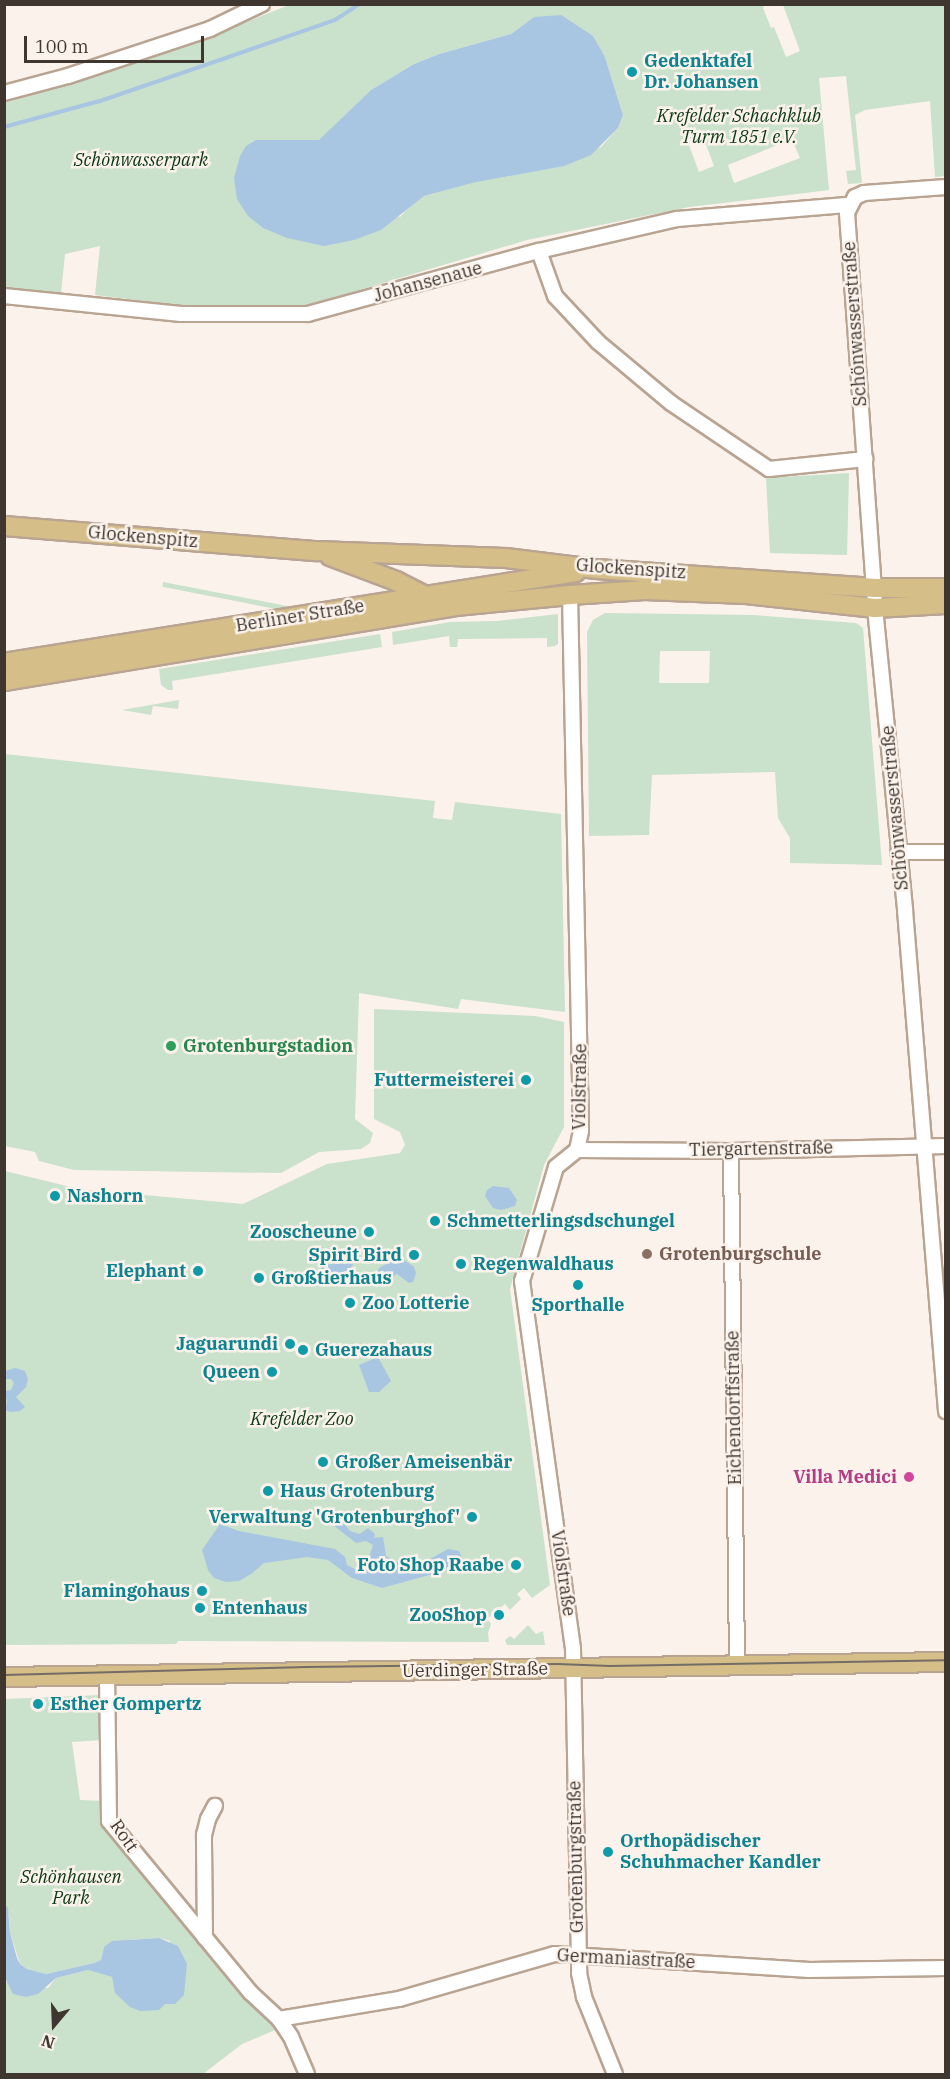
<!DOCTYPE html>
<meta charset="utf-8">
<style>
body{margin:0}
#map{position:relative;width:950px;height:2079px;overflow:hidden;background:#fbf2eb;font-family:"IBM Plex Serif",serif}
div>[style]{position:absolute}
[style*='--x']{left:calc(var(--x)*1px);top:calc(var(--y)*1px);width:calc(var(--w)*1px);rotate:calc(var(--a)*1deg)}
.green>*{inset:0;background:#cae1cc;transform-origin:0 0}
.water>*{inset:0;background:#a8c6e2}
.stream>*{height:4px;margin:-2px;padding:0 2px;transform-origin:2px;border-radius:2px;background:#a8c6e2}
.roads{filter:drop-shadow(2px 0 #b9a492) drop-shadow(-2px 0 #b9a492) drop-shadow(0 2px #b9a492) drop-shadow(0 -2px #b9a492)}
.minor>*{height:14px;margin:-7px;padding:0 7px;transform-origin:7px;border-radius:7px;background:#fff}
.major>*{height:18px;margin:-9px;padding:0 9px;transform-origin:9px;border-radius:9px;background:#d6be88}
.tram>*{height:1.5px;margin:-0.75px;padding:0 0.75px;transform-origin:0.75px;border-radius:0.75px;background:#756c65}
.dots>*{width:16px;height:16px;translate:-50% -50%;box-sizing:border-box;border:3px solid #fbf2eb;border-radius:50%}
span{translate:-50% -50%;white-space:nowrap;text-align:center;line-height:1.15;-webkit-text-stroke:5px #fbf2eb;paint-order:stroke}
.culture-label{font-size:18px;color:#0d838f;font-weight:700}
.left{translate:0 -50%;text-align:left}
.right{translate:-100% -50%;text-align:right}
.park-label{font-size:18px;color:#0a3914;font-style:italic}
.street-label{font-size:18px;color:#3f362f}
.leisure-label{font-size:18px;color:#27864d;font-weight:700}
.education-label{font-size:18px;color:#785e54;font-weight:700}
.hotel-label{font-size:18px;color:#b23c85;font-weight:700}
.frame{position:absolute;inset:0;border:6px solid #3f362f;pointer-events:none}
.north{position:absolute;left:24px;top:1995px;width:60px;height:60px;-webkit-text-stroke:4px #fbf2eb;paint-order:stroke;rotate:199deg;font-size:16px;font-weight:700;line-height:24px;text-align:center;color:#3f362f}
.north::after{content:'';display:block;margin:auto;width:21px;height:27px;background:#3f362f;clip-path:polygon(50% 0,100% 100%,50% 72%,0 100%)}
.scale{position:absolute;left:24px;top:36px;width:180px;height:27px;box-sizing:border-box;border:3px solid #3f362f;border-top:0;padding-left:8px;font-size:18px;line-height:21px;white-space:nowrap;color:#3f362f;-webkit-text-stroke:4px #fbf2eb;paint-order:stroke}
</style>
<div id="map">
<div class="green">
<i style="clip-path:polygon(evenodd,289px 5px,765px 5px,763px 8px,771px 28px,774px 27px,786px 57px,800px 51px,783px 5px,945px 5px,945px 176px,935px 177px,930px 101px,865px 110px,855px 115px,862px 183px,848px 184px,846px 171px,856px 170px,846px 76px,819px 78px,829px 190px,689px 207px,527px 240px,306px 306px,184px 306px,95px 295px,100px 246px,65px 254px,61px 293px,5px 287px,5px 103px,189px 45px,289px 5px,534px 17px,605px 57px,623px 115px,618px 128px,601px 147px,424px 196px,415px 201px,400px 217px,256px 140px,320px 140px,371px 90px,414px 64px,439px 54px,511px 34px,534px 17px,289px 5px,702px 134px,714px 166px,699px 172px,687px 140px,702px 134px,289px 5px,792px 139px,800px 158px,734px 183px,728px 165px,792px 139px)"></i>
<i style="clip-path:polygon(849px 473px,847px 555px,770px 553px,766px 478px)"></i>
<i style="clip-path:polygon(evenodd,605px 613px,753px 615px,856px 623px,863px 628px,882px 865px,790px 863px,790px 838px,778px 818px,775px 772px,652px 775px,649px 835px,589px 836px,587px 632px,593px 620px,605px 613px,660px 651px,710px 651px,709px 683px,659px 683px,660px 651px)"></i>
<i style="clip-path:polygon(558px 614px,558px 644px,555px 646px,547px 647px,547px 638px,458px 639px,457px 647px,450px 647px,449px 636px,393px 645px,392px 632px,450px 622px,497px 621px)"></i>
<i style="left:385px;top:625px;width:5px;height:226px;rotate:101deg"></i>
<i style="clip-path:polygon(380px 634px,382px 647px,172px 681px,173px 690px,168px 690px,161px 685px,159px 669px)"></i>
<i style="clip-path:polygon(179px 700px,178px 709px,153px 706px,151px 715px,122px 710px)"></i>
<i style="clip-path:polygon(5px 754px,435px 801px,433px 818px,452px 820px,455px 802px,561px 814px,565px 1012px,461px 999px,458px 1009px,359px 993px,355px 1119px,373px 1133px,370px 1143px,361px 1149px,319px 1152px,281px 1173px,74px 1170px,39px 1161px,35px 1152px,5px 1146px)"></i>
<i style="clip-path:polygon(374px 1009px,535px 1016px,564px 1022px,564px 1127px,544px 1165px,510px 1289px,550px 1585px,532px 1598px,524px 1588px,517px 1594px,521px 1599px,510px 1610px,505px 1604px,487px 1619px,491px 1624px,488px 1633px,489px 1642px,178px 1641px,176px 1644px,5px 1645px,5px 1171px,79px 1189px,243px 1204px,327px 1164px,400px 1153px,405px 1145px,400px 1132px,374px 1119px)"></i>
<i style="clip-path:polygon(528px 1625px,536px 1634px,543px 1631px,545px 1645px,507px 1645px,505px 1640px,510px 1636px,514px 1639px)"></i>
<i style="clip-path:polygon(101px 1695px,101px 1740px,72px 1742px,80px 1800px,103px 1801px,104px 1825px,275px 2030px,242px 2044px,203px 2074px,5px 2074px,4px 1978px,5px 1982px,48px 1988px,56px 1978px,88px 1970px,112px 1977px,116px 1993px,122px 1999px,175px 2004px,170px 1941px,159px 1938px,127px 1940px,104px 1947px,101px 1960px,94px 1963px,46px 1974px,27px 1969px,20px 1964px,10px 1933px,9px 1916px,4px 1904px,5px 1699px)"></i>
</div>
<div class="water">
<i style="clip-path:polygon(561px 15px,593px 36px,605px 57px,623px 115px,618px 128px,591px 155px,564px 166px,476px 182px,424px 196px,381px 230px,354px 240px,324px 246px,287px 238px,263px 228px,248px 216px,237px 199px,234px 178px,240px 156px,246px 146px,256px 140px,319px 140px,371px 90px,414px 64px,439px 54px,511px 34px,534px 17px)"></i>
<i style="clip-path:polygon(493px 1186px,509px 1188px,517px 1200px,515px 1206px,501px 1210px,493px 1208px,485px 1196px,487px 1190px)"></i>
<i style="clip-path:polygon(347px 1256px,354px 1262px,348px 1274px,333px 1283px,323px 1280px,320px 1271px,322px 1266px,331px 1264px)"></i>
<i style="clip-path:polygon(400px 1257px,414px 1267px,416px 1273px,413px 1282px,409px 1283px,397px 1274px,386px 1281px,381px 1281px,377px 1273px,379px 1268px)"></i>
<i style="clip-path:polygon(378px 1357px,391px 1381px,379px 1392px,369px 1392px,359px 1365px)"></i>
<i style="clip-path:polygon(15px 1368px,25px 1371px,28px 1379px,26px 1387px,16px 1397px,25px 1407px,20px 1411px,11px 1412px,5px 1410px,7px 1402px,5px 1391px,11px 1390px,14px 1383px,11px 1379px,5px 1379px,5px 1371px)"></i>
<i style="clip-path:polygon(335px 1512px,350px 1531px,360px 1534px,368px 1528px,375px 1534px,374px 1538px,383px 1537px,386px 1556px,402px 1564px,407px 1572px,448px 1549px,459px 1551px,462px 1557px,457px 1564px,433px 1574px,382px 1588px,352px 1578px,328px 1560px,307px 1557px,264px 1563px,251px 1574px,239px 1581px,226px 1582px,214px 1578px,208px 1570px,202px 1550px,220px 1524px,239px 1531px,335px 1549px,345px 1557px,347px 1565px,357px 1570px,366px 1565px,373px 1545px,366px 1541px,356px 1543px,328px 1521px)"></i>
<i style="clip-path:polygon(4px 1904px,8px 1908px,10px 1933px,17px 1958px,20px 1964px,27px 1969px,46px 1974px,94px 1963px,101px 1960px,104px 1947px,112px 1941px,159px 1938px,178px 1946px,187px 1964px,184px 1995px,175px 2004px,165px 2004px,159px 2010px,140px 2011px,130px 2007px,115px 1993px,112px 1977px,88px 1970px,56px 1978px,38px 1994px,26px 1997px,13px 1994px,5px 1978px)"></i>
</div>
<div class="stream">
<i style="--x:4;--y:127;--w:99;--a:-15.2"></i>
<i style="--x:100;--y:101;--w:127;--a:-18.9"></i>
<i style="--x:220;--y:60;--w:122;--a:-19.2"></i>
<i style="--x:335;--y:20;--w:30;--a:-33"></i>
</div>
<div class="roads">
<div class="minor">
<i style="--x:4;--y:93;--w:66;--a:-14.9"></i>
<i style="--x:68;--y:76;--w:150;--a:-18.3"></i>
<i style="--x:210;--y:29;--w:58;--a:-25.7"></i>
<i style="--x:946;--y:187;--w:82;--a:175.8"></i>
<i style="--x:864;--y:193;--w:10;--a:156"></i>
<i style="--x:855;--y:197;--w:18;--a:117"></i>
<i style="--x:847;--y:213;--w:396;--a:85.9"></i>
<i style="--x:875;--y:608;--w:303;--a:84.3"></i>
<i style="--x:905;--y:910;--w:503;--a:85.32"></i>
<i style="--x:539;--y:251;--w:48;--a:70.4"></i>
<i style="--x:555;--y:296;--w:63;--a:46.9"></i>
<i style="--x:598;--y:342;--w:95;--a:39.9"></i>
<i style="--x:671;--y:403;--w:118;--a:34"></i>
<i style="--x:769;--y:469;--w:97;--a:-5.9"></i>
<i style="--x:4;--y:296;--w:178;--a:5.8"></i>
<i style="--x:181;--y:314;--w:127;--a:0"></i>
<i style="--x:308;--y:314;--w:239;--a:-15.3"></i>
<i style="--x:539;--y:251;--w:142;--a:-13.1"></i>
<i style="--x:677;--y:219;--w:173;--a:-4.7"></i>
<i style="--x:570;--y:595;--w:536;--a:88.82"></i>
<i style="--x:581;--y:1131;--w:19;--a:102"></i>
<i style="--x:577;--y:1150;--w:27;--a:141"></i>
<i style="--x:556;--y:1167;--w:119;--a:106.6"></i>
<i style="--x:522;--y:1281;--w:372;--a:82.1"></i>
<i style="--x:573;--y:1649;--w:324;--a:88.9"></i>
<i style="--x:579;--y:1973;--w:25;--a:78"></i>
<i style="--x:584;--y:1997;--w:83;--a:68.1"></i>
<i style="--x:898;--y:852;--w:48;--a:0"></i>
<i style="--x:577;--y:1150;--w:154;--a:0.4"></i>
<i style="--x:731;--y:1151;--w:215;--a:-1.3"></i>
<i style="--x:731;--y:1151;--w:515;--a:89.33"></i>
<i style="--x:107;--y:1675;--w:146;--a:89.2"></i>
<i style="--x:109;--y:1821;--w:223;--a:50.5"></i>
<i style="--x:251;--y:1993;--w:38;--a:43"></i>
<i style="--x:279;--y:2019;--w:22;--a:56"></i>
<i style="--x:291;--y:2037;--w:40;--a:66.6"></i>
<i style="--x:205;--y:1938;--w:103;--a:-90.6"></i>
<i style="--x:204;--y:1835;--w:16;--a:-76"></i>
<i style="--x:208;--y:1819;--w:15;--a:-62"></i>
<i style="--x:279;--y:2019;--w:122;--a:-9.5"></i>
<i style="--x:399;--y:1999;--w:162;--a:-16.1"></i>
<i style="--x:555;--y:1954;--w:255;--a:3.6"></i>
<i style="--x:809;--y:1970;--w:137;--a:-0.8"></i>
</div>
<div class="major">
<i style="--x:4;--y:526;--w:314;--a:4.6"></i>
<i style="--x:317;--y:551;--w:189;--a:2.1"></i>
<i style="--x:506;--y:558;--w:91;--a:7"></i>
<i style="--x:596;--y:569;--w:280;--a:3.9"></i>
<i style="--x:875;--y:588;--w:71;--a:0"></i>
<i style="--x:330;--y:556;--w:71;--a:20.7"></i>
<i style="--x:396;--y:581;--w:37;--a:27"></i>
<i style="--x:4;--y:663;--w:579;--a:-9.04"></i>
<i style="--x:4;--y:681;--w:458;--a:-9.4"></i>
<i style="--x:456;--y:606;--w:115;--a:-5.5"></i>
<i style="--x:570;--y:595;--w:75;--a:-3.8"></i>
<i style="--x:645;--y:590;--w:101;--a:2.3"></i>
<i style="--x:746;--y:594;--w:130;--a:6.2"></i>
<i style="--x:875;--y:608;--w:71;--a:-3.2"></i>
<i style="--x:4;--y:1677;--w:942;--a:-0.91"></i>
</div>
</div>
<div class="tram">
<i style="--x:4;--y:1675;--w:302;--a:-1.5"></i>
<i style="--x:306;--y:1667;--w:252;--a:-0.7"></i>
<i style="--x:558;--y:1664;--w:52;--a:2.2"></i>
<i style="--x:610;--y:1666;--w:336;--a:-1"></i>
</div>
<div class="dots">
<i style="left:632px;top:72px;background:#0f9aa8"></i>
<i style="left:171px;top:1046px;background:#2e9e5b"></i>
<i style="left:526px;top:1080px;background:#0f9aa8"></i>
<i style="left:55px;top:1196px;background:#0f9aa8"></i>
<i style="left:435px;top:1221px;background:#0f9aa8"></i>
<i style="left:369px;top:1232px;background:#0f9aa8"></i>
<i style="left:647px;top:1254px;background:#8d6e63"></i>
<i style="left:414px;top:1255px;background:#0f9aa8"></i>
<i style="left:461px;top:1264px;background:#0f9aa8"></i>
<i style="left:198px;top:1271px;background:#0f9aa8"></i>
<i style="left:259px;top:1278px;background:#0f9aa8"></i>
<i style="left:578px;top:1285px;background:#0f9aa8"></i>
<i style="left:350px;top:1303px;background:#0f9aa8"></i>
<i style="left:290px;top:1344px;background:#0f9aa8"></i>
<i style="left:303px;top:1350px;background:#0f9aa8"></i>
<i style="left:272px;top:1372px;background:#0f9aa8"></i>
<i style="left:323px;top:1462px;background:#0f9aa8"></i>
<i style="left:909px;top:1477px;background:#d1479c"></i>
<i style="left:268px;top:1491px;background:#0f9aa8"></i>
<i style="left:472px;top:1517px;background:#0f9aa8"></i>
<i style="left:516px;top:1565px;background:#0f9aa8"></i>
<i style="left:202px;top:1591px;background:#0f9aa8"></i>
<i style="left:200px;top:1608px;background:#0f9aa8"></i>
<i style="left:499px;top:1615px;background:#0f9aa8"></i>
<i style="left:38px;top:1704px;background:#0f9aa8"></i>
<i style="left:608px;top:1852px;background:#0f9aa8"></i>
</div>
<div class="culture-label">
<span class="left" style="left:644px;top:72px">Gedenktafel<br>Dr. Johansen</span>
<span class="right" style="left:514px;top:1080px">Futtermeisterei</span>
<span class="left" style="left:67px;top:1196px">Nashorn</span>
<span class="left" style="left:447px;top:1221px">Schmetterlingsdschungel</span>
<span class="right" style="left:357px;top:1232px">Zooscheune</span>
<span class="right" style="left:402px;top:1255px">Spirit Bird</span>
<span class="left" style="left:473px;top:1264px">Regenwaldhaus</span>
<span class="right" style="left:186px;top:1271px">Elephant</span>
<span class="left" style="left:271px;top:1278px">Großtierhaus</span>
<span class="left" style="left:362px;top:1303px">Zoo Lotterie</span>
<span style="left:578px;top:1305px">Sporthalle</span>
<span class="right" style="left:278px;top:1344px">Jaguarundi</span>
<span class="left" style="left:315px;top:1350px">Guerezahaus</span>
<span class="right" style="left:260px;top:1372px">Queen</span>
<span class="left" style="left:335px;top:1462px">Großer Ameisenbär</span>
<span class="left" style="left:280px;top:1491px">Haus Grotenburg</span>
<span class="right" style="left:460px;top:1517px">Verwaltung 'Grotenburghof'</span>
<span class="right" style="left:504px;top:1565px">Foto Shop Raabe</span>
<span class="right" style="left:190px;top:1591px">Flamingohaus</span>
<span class="left" style="left:212px;top:1608px">Entenhaus</span>
<span class="right" style="left:487px;top:1615px">ZooShop</span>
<span class="left" style="left:50px;top:1704px">Esther Gompertz</span>
<span class="left" style="left:620px;top:1852px">Orthopädischer<br>Schuhmacher Kandler</span>
</div>
<div class="park-label">
<span style="left:739px;top:127px">Krefelder Schachklub<br>Turm 1851 e.V.</span>
<span style="left:141px;top:160px">Schönwasserpark</span>
<span style="left:302px;top:1419px">Krefelder Zoo</span>
<span style="left:71px;top:1888px">Schönhausen<br>Park</span>
</div>
<div class="street-label">
<span style="left:428px;top:282px;rotate:-15deg">Johansenaue</span>
<span style="left:855px;top:324px;rotate:-94deg">Schönwasserstraße</span>
<span style="left:143px;top:537px;rotate:5deg">Glockenspitz</span>
<span style="left:631px;top:569px;rotate:4deg">Glockenspitz</span>
<span style="left:300px;top:616px;rotate:-9deg">Berliner Straße</span>
<span style="left:895px;top:808px;rotate:-95deg">Schönwasserstraße</span>
<span style="left:580px;top:1087px;rotate:-89deg">Violstraße</span>
<span style="left:761px;top:1149px;rotate:-1deg">Tiergartenstraße</span>
<span style="left:734px;top:1408px;rotate:-91deg">Eichendorffstraße</span>
<span style="left:563px;top:1573px;rotate:82deg">Violstraße</span>
<span style="left:475px;top:1670px;rotate:-1deg">Uerdinger Straße</span>
<span style="left:124px;top:1836px;rotate:55deg">Rott</span>
<span style="left:576px;top:1857px;rotate:-91deg">Grotenburgstraße</span>
<span style="left:626px;top:1959px;rotate:3deg">Germaniastraße</span>
</div>
<div class="leisure-label">
<span class="left" style="left:183px;top:1046px">Grotenburgstadion</span>
</div>
<div class="education-label">
<span class="left" style="left:659px;top:1254px">Grotenburgschule</span>
</div>
<div class="hotel-label">
<span class="right" style="left:897px;top:1477px">Villa Medici</span>
</div>
<div class="frame"></div>
<div class="north">N</div>
<div class="scale">100 m</div>
</div>
